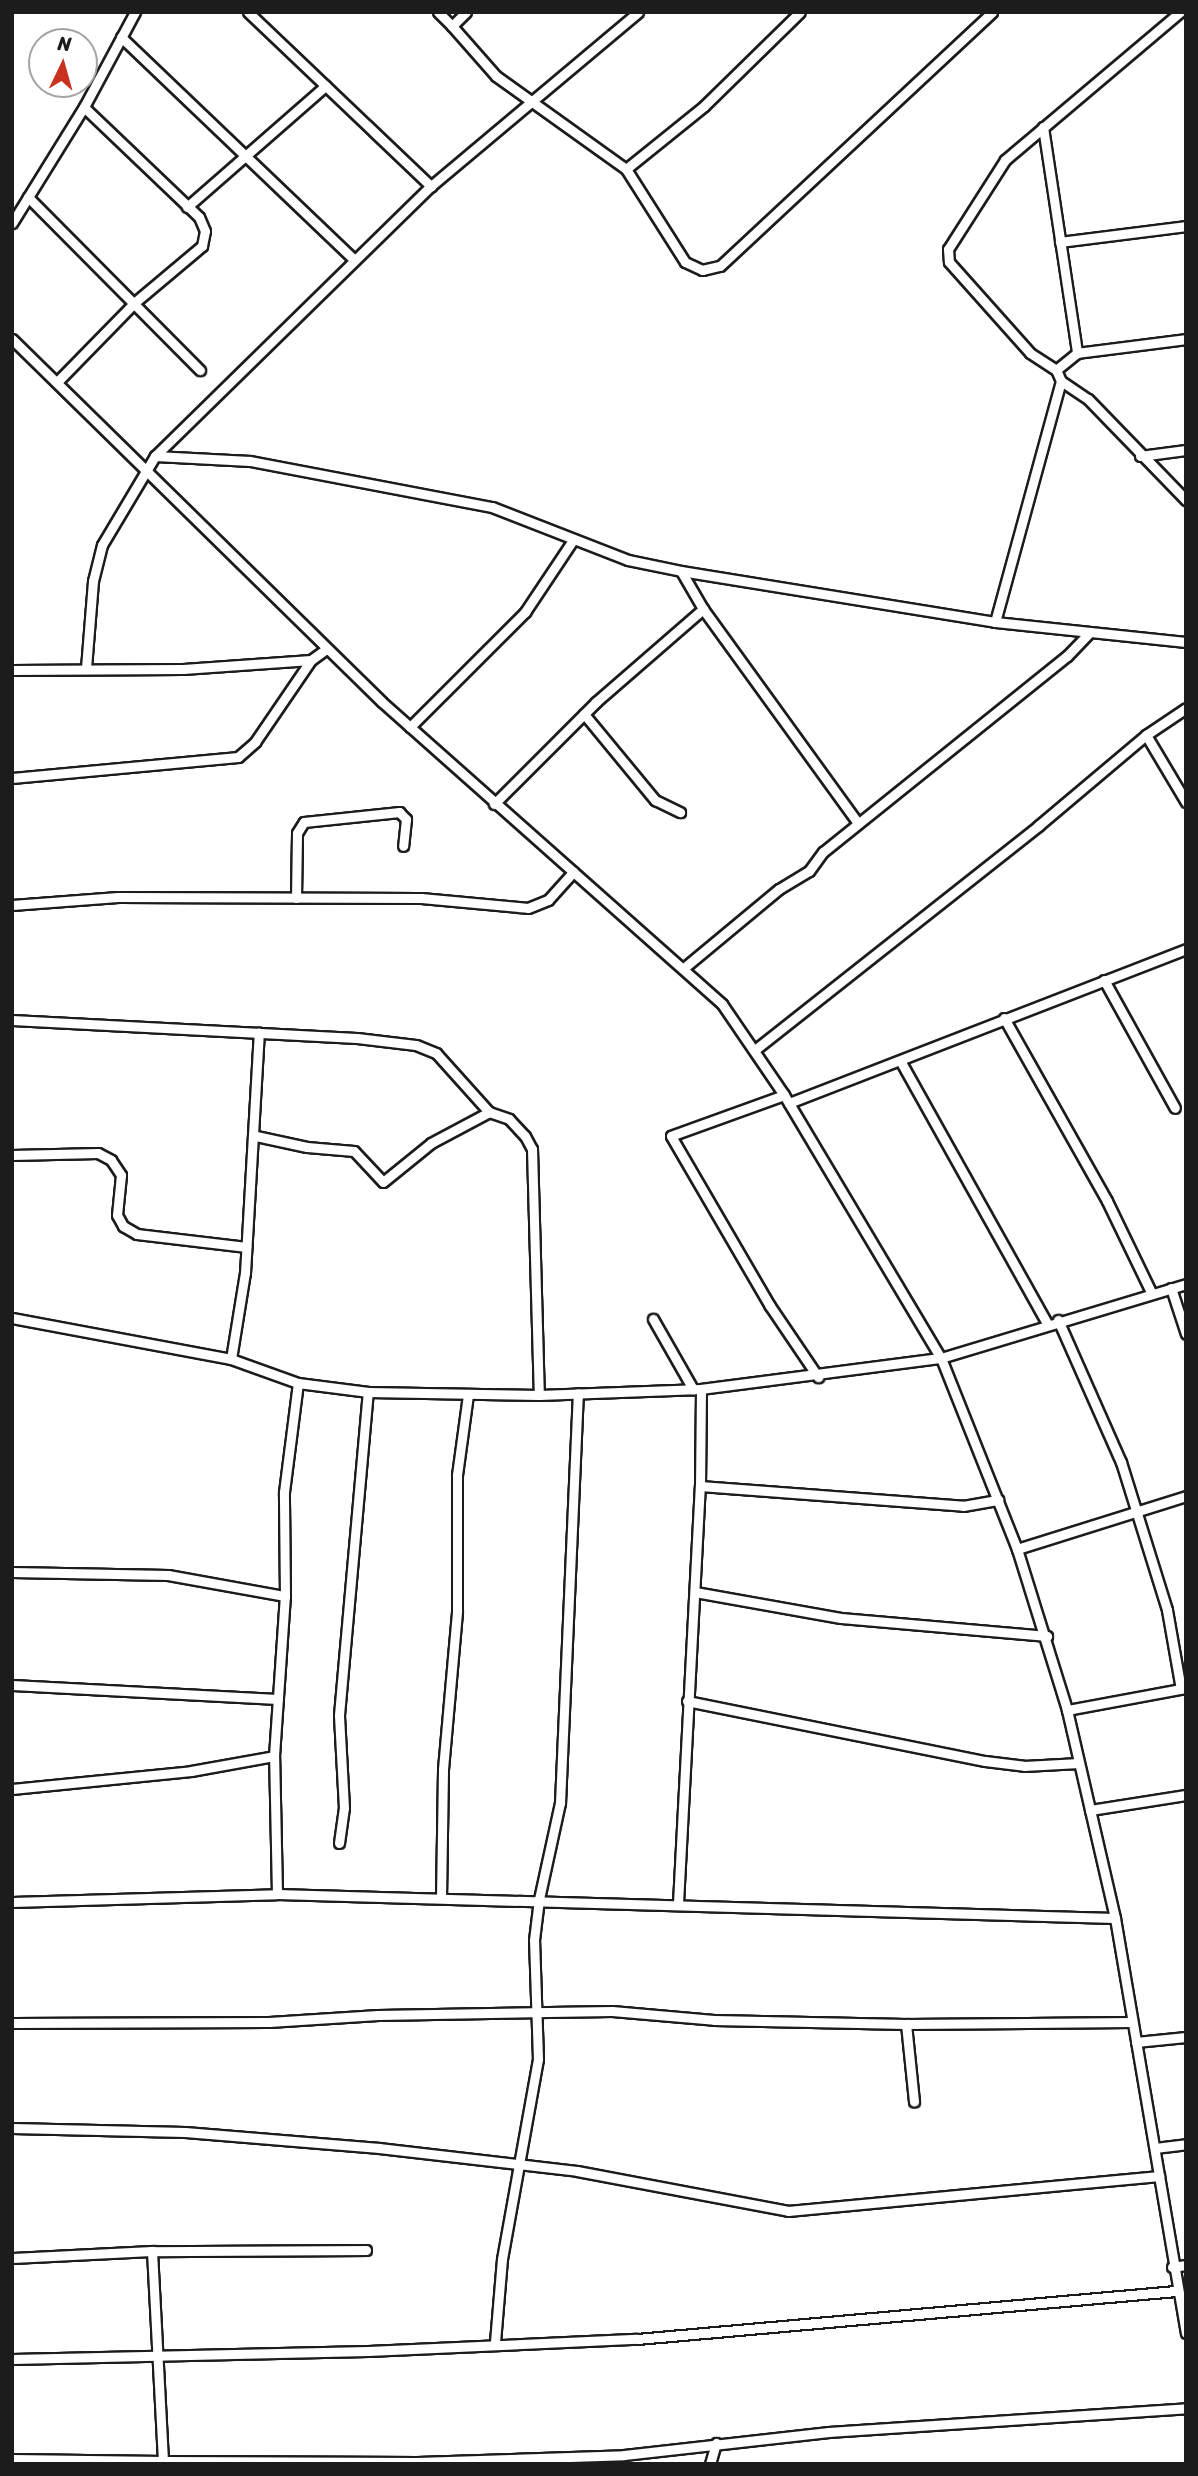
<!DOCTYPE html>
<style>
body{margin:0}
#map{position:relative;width:1198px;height:2476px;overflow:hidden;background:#fff;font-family:Sriracha,sans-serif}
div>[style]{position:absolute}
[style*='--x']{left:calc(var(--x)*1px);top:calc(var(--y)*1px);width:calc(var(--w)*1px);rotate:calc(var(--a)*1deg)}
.roads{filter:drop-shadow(2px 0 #1c1c1c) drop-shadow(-2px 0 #1c1c1c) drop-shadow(0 2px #1c1c1c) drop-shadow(0 -2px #1c1c1c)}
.minor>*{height:9px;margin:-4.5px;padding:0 4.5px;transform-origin:4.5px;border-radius:4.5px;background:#fff}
span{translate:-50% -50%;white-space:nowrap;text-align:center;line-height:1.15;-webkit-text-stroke:6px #fff;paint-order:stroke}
.frame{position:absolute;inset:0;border:14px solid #1c1c1c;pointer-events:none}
.north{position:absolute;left:28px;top:28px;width:70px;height:70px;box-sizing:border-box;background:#fff;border:2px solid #a4a4a4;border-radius:50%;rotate:5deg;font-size:19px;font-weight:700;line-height:28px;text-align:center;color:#1c1c1c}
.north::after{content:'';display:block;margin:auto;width:24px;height:32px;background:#c8321e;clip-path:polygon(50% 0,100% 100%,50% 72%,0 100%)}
</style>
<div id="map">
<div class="roads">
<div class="minor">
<i style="--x:248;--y:12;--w:253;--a:43.6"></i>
<i style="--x:438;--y:12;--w:20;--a:45"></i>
<i style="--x:466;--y:12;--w:20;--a:135"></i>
<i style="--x:452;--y:26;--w:67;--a:48.7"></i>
<i style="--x:496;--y:76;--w:160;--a:35.6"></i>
<i style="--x:626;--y:169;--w:110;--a:57.6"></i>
<i style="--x:685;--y:262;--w:19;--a:25"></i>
<i style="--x:702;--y:270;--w:18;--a:-13"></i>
<i style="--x:720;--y:266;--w:372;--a:-43"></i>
<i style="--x:1180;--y:12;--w:229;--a:139.8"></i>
<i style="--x:1005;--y:160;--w:106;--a:122.6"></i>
<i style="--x:948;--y:249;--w:13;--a:86"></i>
<i style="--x:949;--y:262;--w:122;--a:48.3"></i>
<i style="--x:1030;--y:353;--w:31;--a:33"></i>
<i style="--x:1056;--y:370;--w:27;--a:-39"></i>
<i style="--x:1077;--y:353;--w:110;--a:-7.3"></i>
<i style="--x:121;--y:37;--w:320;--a:43.7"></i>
<i style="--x:1043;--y:127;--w:229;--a:81.4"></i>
<i style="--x:626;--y:169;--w:100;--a:-38.9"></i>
<i style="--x:704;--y:106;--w:134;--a:-44.4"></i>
<i style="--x:28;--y:197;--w:244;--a:45.2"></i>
<i style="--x:187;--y:207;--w:184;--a:-41.2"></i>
<i style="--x:12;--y:223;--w:137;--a:-58.2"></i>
<i style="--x:84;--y:107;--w:108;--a:-61.8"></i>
<i style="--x:1060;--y:242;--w:127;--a:-7.2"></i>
<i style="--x:12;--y:339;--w:518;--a:44.45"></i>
<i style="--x:382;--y:702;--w:455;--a:41.6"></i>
<i style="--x:722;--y:1004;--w:110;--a:55.7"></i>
<i style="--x:784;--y:1095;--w:306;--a:59.2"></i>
<i style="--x:941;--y:1358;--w:206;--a:68.3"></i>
<i style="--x:1017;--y:1549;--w:169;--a:72.7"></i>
<i style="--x:1067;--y:1710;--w:213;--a:77"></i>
<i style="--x:1115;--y:1918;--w:421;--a:80.3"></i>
<i style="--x:1061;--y:381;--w:32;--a:34"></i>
<i style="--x:1088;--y:399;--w:141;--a:45.9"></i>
<i style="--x:57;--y:382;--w:110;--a:-45.7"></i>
<i style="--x:134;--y:303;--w:89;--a:-40"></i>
<i style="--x:202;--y:246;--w:15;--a:-79"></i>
<i style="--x:205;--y:231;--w:15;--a:-113"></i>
<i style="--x:199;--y:217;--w:159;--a:-136.3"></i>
<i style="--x:155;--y:456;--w:95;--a:3"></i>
<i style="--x:250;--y:461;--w:246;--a:10.8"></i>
<i style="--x:492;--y:507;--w:146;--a:21.3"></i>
<i style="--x:628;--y:560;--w:54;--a:11.7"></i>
<i style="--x:681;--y:571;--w:318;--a:9.2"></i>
<i style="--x:995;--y:622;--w:192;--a:6"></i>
<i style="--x:1140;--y:456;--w:46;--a:-7.4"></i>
<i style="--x:681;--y:571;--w:44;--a:59.9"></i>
<i style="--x:703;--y:609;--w:264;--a:54.1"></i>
<i style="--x:995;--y:622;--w:250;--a:-74.7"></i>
<i style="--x:1061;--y:381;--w:12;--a:-114"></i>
<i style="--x:86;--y:668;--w:87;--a:-85.4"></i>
<i style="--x:93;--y:581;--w:37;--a:-76"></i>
<i style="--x:102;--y:545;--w:104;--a:-59.2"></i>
<i style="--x:155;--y:456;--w:386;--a:-44.4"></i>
<i style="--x:431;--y:186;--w:270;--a:-40"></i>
<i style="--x:12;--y:670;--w:171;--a:-0.3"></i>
<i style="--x:183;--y:669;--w:128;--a:-4"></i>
<i style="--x:584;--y:714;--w:112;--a:50.5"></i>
<i style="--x:655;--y:800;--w:28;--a:26"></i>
<i style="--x:410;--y:727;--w:163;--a:-45"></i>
<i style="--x:525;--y:612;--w:87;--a:-56.3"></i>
<i style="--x:1146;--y:735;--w:78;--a:59.2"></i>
<i style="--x:12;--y:778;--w:227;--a:-5.3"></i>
<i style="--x:238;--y:757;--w:23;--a:-41"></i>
<i style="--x:255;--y:742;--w:99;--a:-55.7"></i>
<i style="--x:311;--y:660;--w:19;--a:-36"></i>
<i style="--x:494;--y:804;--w:144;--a:-45"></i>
<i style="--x:596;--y:702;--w:142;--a:-41"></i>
<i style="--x:296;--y:898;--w:65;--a:-89.1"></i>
<i style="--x:297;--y:833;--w:13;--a:-58"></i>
<i style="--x:304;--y:822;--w:96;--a:-6"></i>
<i style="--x:399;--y:812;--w:10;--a:45"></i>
<i style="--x:406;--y:819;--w:27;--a:96"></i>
<i style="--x:12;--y:905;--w:106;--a:-4.3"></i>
<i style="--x:118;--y:897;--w:303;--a:0.2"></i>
<i style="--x:421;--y:898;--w:107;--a:5.3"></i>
<i style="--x:528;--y:908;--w:22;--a:-22"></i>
<i style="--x:548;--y:900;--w:38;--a:-48"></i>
<i style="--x:685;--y:967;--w:122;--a:-39.7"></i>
<i style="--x:779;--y:889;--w:35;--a:-31"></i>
<i style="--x:809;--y:871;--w:24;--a:-54"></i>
<i style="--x:823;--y:852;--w:313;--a:-38.8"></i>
<i style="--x:1067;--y:656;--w:32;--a:-46"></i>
<i style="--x:1104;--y:980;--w:146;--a:61"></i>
<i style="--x:1004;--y:1018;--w:210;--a:60.6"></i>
<i style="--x:1107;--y:1201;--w:103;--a:64.2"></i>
<i style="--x:12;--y:1020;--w:345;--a:3"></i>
<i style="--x:357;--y:1038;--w:59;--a:6.8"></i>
<i style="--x:416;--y:1045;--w:22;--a:22"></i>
<i style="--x:436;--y:1053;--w:79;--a:48.1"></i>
<i style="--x:489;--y:1112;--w:21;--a:19"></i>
<i style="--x:509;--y:1119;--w:23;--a:47"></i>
<i style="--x:525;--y:1136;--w:15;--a:62"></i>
<i style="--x:532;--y:1149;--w:246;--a:88.4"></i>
<i style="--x:756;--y:1049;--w:360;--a:-38.3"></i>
<i style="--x:1038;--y:826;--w:141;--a:-40.1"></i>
<i style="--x:1146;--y:735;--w:48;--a:-34"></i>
<i style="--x:901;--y:1062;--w:299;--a:60.8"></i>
<i style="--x:784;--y:1095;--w:120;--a:160.1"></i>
<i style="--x:671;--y:1136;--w:197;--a:59.8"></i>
<i style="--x:770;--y:1306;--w:86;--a:55.9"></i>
<i style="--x:789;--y:1103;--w:426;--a:-21.2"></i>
<i style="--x:256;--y:1136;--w:52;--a:12.2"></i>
<i style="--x:307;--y:1147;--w:47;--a:4.9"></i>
<i style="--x:354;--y:1151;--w:42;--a:46.9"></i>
<i style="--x:383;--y:1182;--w:62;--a:-39.1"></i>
<i style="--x:431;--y:1143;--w:66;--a:-28.1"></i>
<i style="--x:12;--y:1155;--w:86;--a:-1.3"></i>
<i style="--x:98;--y:1153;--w:15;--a:28"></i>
<i style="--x:111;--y:1160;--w:18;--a:56"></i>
<i style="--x:121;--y:1175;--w:40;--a:95.7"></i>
<i style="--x:117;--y:1215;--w:13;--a:61"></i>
<i style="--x:123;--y:1226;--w:16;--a:30"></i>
<i style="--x:137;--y:1234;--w:110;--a:6.8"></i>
<i style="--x:1171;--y:1288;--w:48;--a:71.9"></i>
<i style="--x:12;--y:1318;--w:223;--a:10.6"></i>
<i style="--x:231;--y:1359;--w:71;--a:19.7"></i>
<i style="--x:298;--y:1383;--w:71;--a:7.3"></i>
<i style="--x:368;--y:1392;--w:171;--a:1"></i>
<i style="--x:539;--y:1395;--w:162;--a:-2.1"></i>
<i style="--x:701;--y:1389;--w:242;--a:-7.4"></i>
<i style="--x:941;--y:1358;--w:256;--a:-16.8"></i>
<i style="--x:653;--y:1319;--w:81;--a:60.3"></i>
<i style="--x:1058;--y:1320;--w:155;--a:66.1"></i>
<i style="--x:1121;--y:1462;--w:155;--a:72.7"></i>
<i style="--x:1167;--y:1610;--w:80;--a:80"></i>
<i style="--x:231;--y:1359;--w:87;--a:-80.8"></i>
<i style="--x:245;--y:1273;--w:241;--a:-86.7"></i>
<i style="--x:700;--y:1486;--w:264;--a:4.3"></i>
<i style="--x:963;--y:1506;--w:36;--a:-10"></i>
<i style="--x:1017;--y:1549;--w:177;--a:-17.4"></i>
<i style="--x:12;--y:1572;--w:156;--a:1.1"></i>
<i style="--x:168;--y:1575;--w:119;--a:10.2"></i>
<i style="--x:695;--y:1592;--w:148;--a:10.1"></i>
<i style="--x:841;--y:1618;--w:207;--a:5"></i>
<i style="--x:12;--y:1685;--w:266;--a:3"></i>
<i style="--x:687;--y:1701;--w:304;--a:11.4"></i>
<i style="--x:985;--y:1761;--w:39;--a:7"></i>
<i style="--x:1024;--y:1766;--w:55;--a:-3.1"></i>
<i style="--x:1067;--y:1710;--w:121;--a:-10.5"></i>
<i style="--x:12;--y:1789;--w:180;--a:-5.7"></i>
<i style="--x:191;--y:1771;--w:84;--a:-10.2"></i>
<i style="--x:1090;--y:1810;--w:97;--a:-8.9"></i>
<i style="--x:339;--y:1843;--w:35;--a:-82"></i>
<i style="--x:344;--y:1808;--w:93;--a:-93.1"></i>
<i style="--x:339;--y:1715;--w:324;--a:-84.9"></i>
<i style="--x:277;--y:1894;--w:138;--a:-91.2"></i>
<i style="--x:274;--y:1756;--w:160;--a:-86.1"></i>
<i style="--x:285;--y:1596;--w:104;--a:-90.6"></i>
<i style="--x:284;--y:1492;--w:110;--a:-82.7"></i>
<i style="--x:441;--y:1898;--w:129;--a:-89.1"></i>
<i style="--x:443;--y:1769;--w:159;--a:-84.9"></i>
<i style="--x:457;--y:1611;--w:136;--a:-90"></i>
<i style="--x:457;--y:1475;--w:81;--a:-82.2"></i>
<i style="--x:12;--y:1902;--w:265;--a:-1.7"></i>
<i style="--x:277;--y:1894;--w:838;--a:1.64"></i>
<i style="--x:678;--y:1903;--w:418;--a:-87"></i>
<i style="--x:700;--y:1486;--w:97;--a:-89.4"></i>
<i style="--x:12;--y:2023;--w:257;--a:-0.2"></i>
<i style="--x:269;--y:2022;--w:109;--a:-3.7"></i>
<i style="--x:378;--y:2015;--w:234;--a:-1"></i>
<i style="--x:612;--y:2011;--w:102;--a:5"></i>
<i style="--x:714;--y:2020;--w:192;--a:1.2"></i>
<i style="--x:906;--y:2024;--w:225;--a:-0.5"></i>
<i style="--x:906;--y:2024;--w:78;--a:84.1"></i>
<i style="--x:1136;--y:2042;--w:50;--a:-5.7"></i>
<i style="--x:12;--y:2128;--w:173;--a:1.3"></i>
<i style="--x:185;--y:2132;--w:195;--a:4.7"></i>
<i style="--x:379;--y:2148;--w:199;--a:6.6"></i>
<i style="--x:577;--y:2171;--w:215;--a:10.7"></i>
<i style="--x:788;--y:2211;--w:373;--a:-5.4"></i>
<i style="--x:1155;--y:2148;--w:31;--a:-7"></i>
<i style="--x:366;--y:2250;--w:214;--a:179.7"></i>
<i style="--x:152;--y:2251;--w:210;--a:87"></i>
<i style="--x:163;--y:2461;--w:254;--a:0.2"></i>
<i style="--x:417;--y:2462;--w:207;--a:-1.9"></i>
<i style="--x:624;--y:2455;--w:206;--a:-6.4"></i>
<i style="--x:829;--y:2432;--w:358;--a:-3.8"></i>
<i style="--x:12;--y:2258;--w:140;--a:-2.9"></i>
<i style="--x:1172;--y:2267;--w:14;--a:-8"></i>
<i style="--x:495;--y:2342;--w:83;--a:-85.2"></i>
<i style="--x:502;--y:2259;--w:203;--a:-79.8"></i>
<i style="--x:538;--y:2059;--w:119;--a:-91.9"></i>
<i style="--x:534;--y:1940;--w:41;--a:-83"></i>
<i style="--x:539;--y:1899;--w:98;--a:-77.7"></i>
<i style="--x:560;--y:1803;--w:410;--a:-87.5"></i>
<i style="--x:12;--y:2359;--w:356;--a:-1.3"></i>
<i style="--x:368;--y:2351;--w:269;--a:-2.6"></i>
<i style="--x:637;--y:2339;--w:541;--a:-5.09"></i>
<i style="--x:12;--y:2459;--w:151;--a:0.8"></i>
<i style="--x:710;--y:2464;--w:22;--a:-74"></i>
</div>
</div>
<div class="frame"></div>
<div class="north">N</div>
</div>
